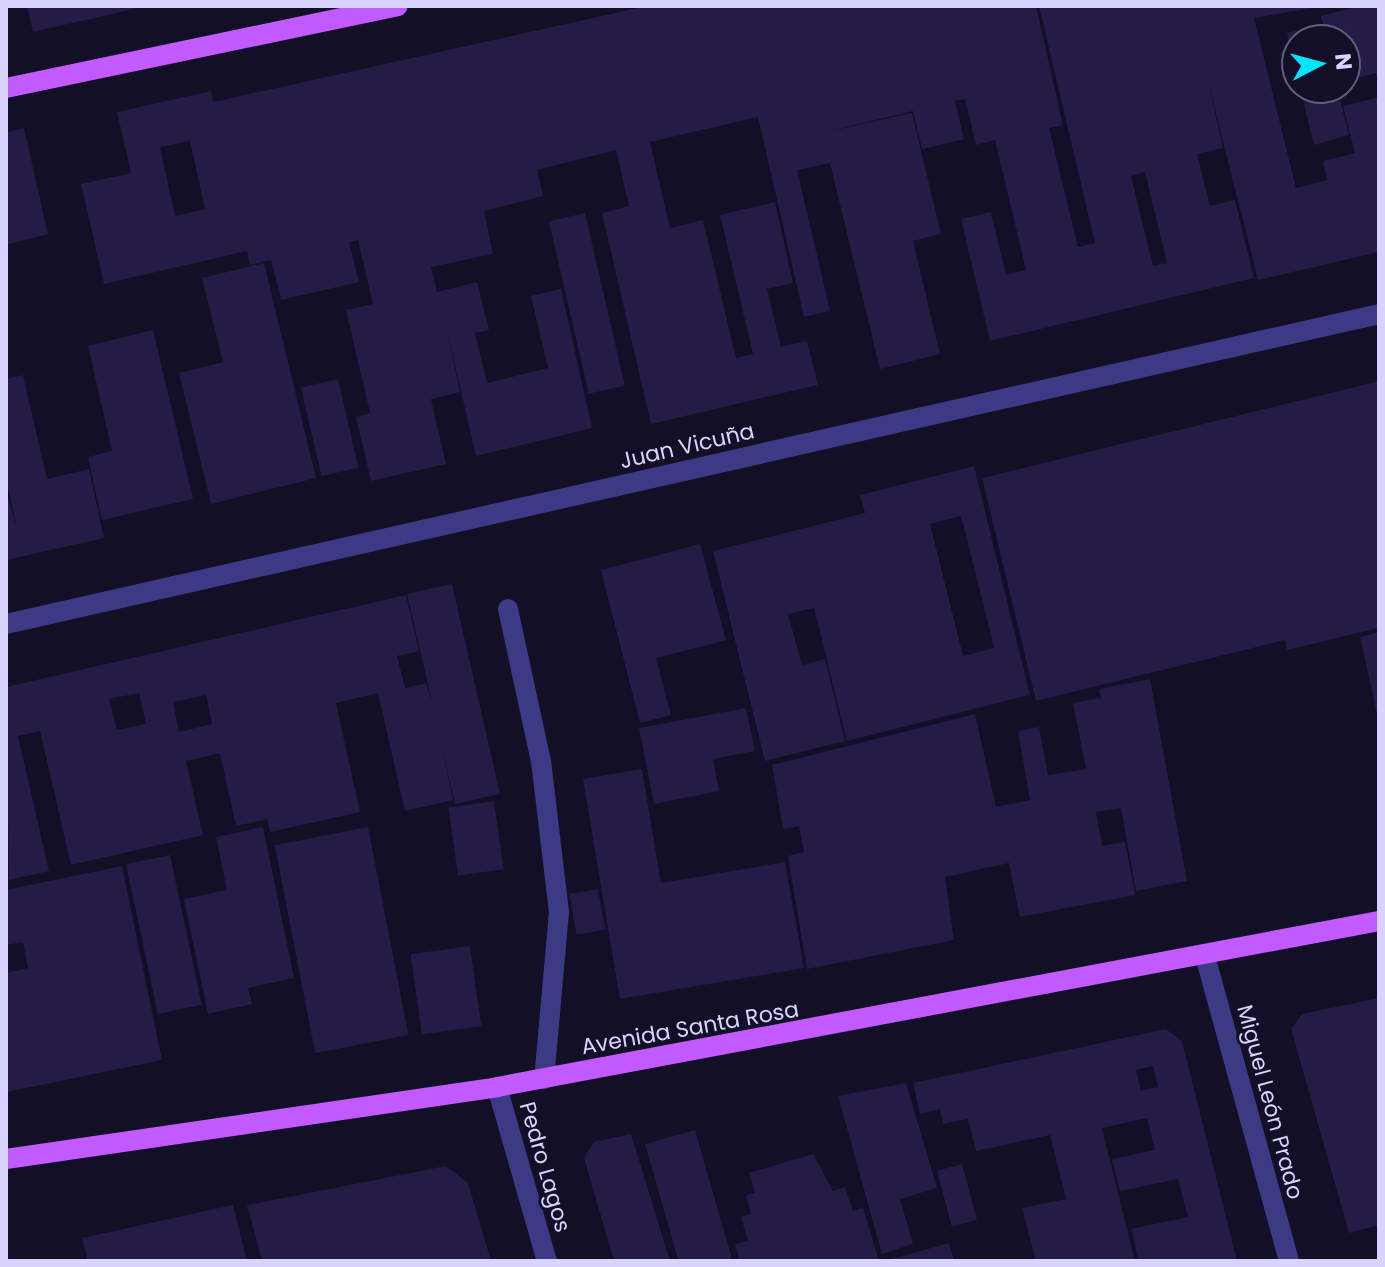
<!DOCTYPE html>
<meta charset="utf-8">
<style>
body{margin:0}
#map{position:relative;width:1385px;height:1267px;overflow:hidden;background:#130f26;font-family:Poppins,sans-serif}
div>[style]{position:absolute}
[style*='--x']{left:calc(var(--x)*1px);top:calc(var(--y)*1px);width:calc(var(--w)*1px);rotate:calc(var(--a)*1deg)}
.building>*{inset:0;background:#241b47;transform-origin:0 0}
.minor>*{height:20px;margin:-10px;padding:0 10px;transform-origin:10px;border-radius:10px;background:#3d3a85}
.major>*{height:20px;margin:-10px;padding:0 10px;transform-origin:10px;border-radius:10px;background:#c25bff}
span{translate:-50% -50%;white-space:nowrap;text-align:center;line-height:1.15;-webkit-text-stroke:6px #130f26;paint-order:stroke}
.street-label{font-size:22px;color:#d9d4ff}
.frame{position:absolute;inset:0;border:8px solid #d9d4ff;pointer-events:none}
.north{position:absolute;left:1281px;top:24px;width:80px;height:80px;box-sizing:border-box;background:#130f26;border:2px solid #625e7d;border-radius:50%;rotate:84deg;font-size:22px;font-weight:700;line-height:32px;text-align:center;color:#d9d4ff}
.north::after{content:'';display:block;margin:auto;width:28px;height:36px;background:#00e5ff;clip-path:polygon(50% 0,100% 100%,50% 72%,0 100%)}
</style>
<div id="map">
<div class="building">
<i style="clip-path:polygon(27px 6px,143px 6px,143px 7px,33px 32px)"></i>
<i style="clip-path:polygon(evenodd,647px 6px,1036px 6px,1063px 125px,1049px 128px,1078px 247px,1095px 243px,1039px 6px,1325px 6px,1254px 18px,1296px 188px,1327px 180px,1323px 161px,1355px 153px,1343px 106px,1379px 97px,1379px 252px,1258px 280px,1208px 81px,1223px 148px,1197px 154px,1210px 206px,1235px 200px,1254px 278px,990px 341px,961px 219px,991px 212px,1006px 275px,1026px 270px,995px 140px,976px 145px,965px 99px,955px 101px,964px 139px,922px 149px,913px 111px,822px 133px,912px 113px,941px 234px,913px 241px,940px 354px,880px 369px,830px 163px,797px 170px,830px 311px,804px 317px,758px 117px,650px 142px,670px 228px,703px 220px,736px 358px,753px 354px,720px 215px,775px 202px,793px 283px,767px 289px,781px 347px,807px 341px,818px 385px,651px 424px,602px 213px,629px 206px,616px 150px,537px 170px,543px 196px,484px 211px,493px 254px,431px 267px,437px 292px,477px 282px,489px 330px,475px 333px,487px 383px,548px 368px,531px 296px,561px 289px,592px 428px,476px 456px,446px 326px,460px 392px,431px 399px,446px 464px,371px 481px,356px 417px,370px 413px,346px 310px,373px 304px,358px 240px,349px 242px,359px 282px,281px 300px,271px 260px,250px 265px,247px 251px,104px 284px,81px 184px,131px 173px,117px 112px,211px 91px,213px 102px,647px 6px,190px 141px,205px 209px,175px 216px,160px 147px,190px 141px,647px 6px,1145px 172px,1167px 263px,1153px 266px,1131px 176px,1145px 172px)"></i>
<i style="clip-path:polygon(1359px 6px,1379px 6px,1379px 81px,1376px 73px,1345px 81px,1345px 40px,1327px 40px,1321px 16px)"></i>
<i style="clip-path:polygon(1321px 24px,1325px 40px,1297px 40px,1296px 69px,1287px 33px)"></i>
<i style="clip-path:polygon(1300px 88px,1337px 88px,1349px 135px,1314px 145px)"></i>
<i style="clip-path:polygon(24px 128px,48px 234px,6px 245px,6px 133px)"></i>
<i style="left:585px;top:213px;width:177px;height:37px;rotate:77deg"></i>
<i style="clip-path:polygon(264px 263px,316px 478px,211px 504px,179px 373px,223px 362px,202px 278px)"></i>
<i style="clip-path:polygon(153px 330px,193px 499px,102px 520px,88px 457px,112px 451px,88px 346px)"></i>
<i style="clip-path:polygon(23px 375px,47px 479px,89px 469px,104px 538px,6px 560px,6px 491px,17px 528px,6px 479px,6px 379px)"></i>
<i style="left:338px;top:379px;width:91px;height:38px;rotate:77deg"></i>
<i style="clip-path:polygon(1379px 381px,1379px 628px,1287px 650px,1285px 640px,1036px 701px,982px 478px)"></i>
<i style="clip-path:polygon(evenodd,974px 466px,1030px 695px,847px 741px,814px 608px,788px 614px,802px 665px,825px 659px,845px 741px,765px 761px,713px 551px,865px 513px,860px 495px,974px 466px,961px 516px,994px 648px,963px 656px,930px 524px,961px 516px)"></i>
<i style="clip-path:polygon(700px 544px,726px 640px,656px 658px,671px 715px,640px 723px,601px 570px)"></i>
<i style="clip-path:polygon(evenodd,452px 584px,500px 794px,455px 804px,440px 739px,453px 800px,405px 811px,378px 693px,336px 703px,360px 812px,270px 832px,267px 819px,236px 826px,220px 753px,186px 761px,203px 835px,71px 865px,40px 731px,18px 736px,49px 871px,9px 880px,6px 687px,406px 595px,419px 651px,397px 656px,405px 688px,426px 683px,432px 701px,407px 594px,452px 584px,139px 693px,146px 724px,117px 730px,109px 699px,139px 693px,452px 584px,206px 695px,212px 724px,179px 732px,173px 702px,206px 695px)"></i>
<i style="clip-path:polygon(1379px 632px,1379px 718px,1378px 718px,1360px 637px)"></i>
<i style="clip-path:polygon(1150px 679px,1187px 881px,1136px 891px,1121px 808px,1096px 812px,1102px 846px,1125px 842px,1135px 895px,1020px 917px,1009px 863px,945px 877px,954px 940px,807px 969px,788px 856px,804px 852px,799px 826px,783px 829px,772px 765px,975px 714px,996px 807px,1030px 800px,1018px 731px,1039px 727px,1048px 775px,1086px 769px,1073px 703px,1101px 698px,1099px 689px)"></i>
<i style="clip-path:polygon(746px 708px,755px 751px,713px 759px,719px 791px,654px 804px,639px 728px)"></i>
<i style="clip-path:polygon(642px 769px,661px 883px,785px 862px,804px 968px,620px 999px,583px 779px)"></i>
<i style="left:494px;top:801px;width:69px;height:46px;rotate:82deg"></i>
<i style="clip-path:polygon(263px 827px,294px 978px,248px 988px,252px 1004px,208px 1014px,184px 899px,227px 890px,216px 837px)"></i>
<i style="left:368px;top:827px;width:212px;height:95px;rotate:79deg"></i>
<i style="left:170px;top:855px;width:153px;height:45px;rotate:78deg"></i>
<i style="clip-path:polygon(122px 866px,162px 1060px,7px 1092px,6px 973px,28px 968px,23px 942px,6px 945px,6px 890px)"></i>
<i style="left:598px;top:889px;width:41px;height:29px;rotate:80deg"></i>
<i style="left:470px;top:946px;width:81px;height:60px;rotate:82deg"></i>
<i style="clip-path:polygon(1379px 998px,1379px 1225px,1349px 1233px,1291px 1029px,1302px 1014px)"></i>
<i style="clip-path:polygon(evenodd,1166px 1029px,1182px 1041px,1237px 1261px,1139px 1261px,1131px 1229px,1188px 1217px,1178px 1179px,1120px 1191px,1112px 1159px,1155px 1150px,1147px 1118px,1102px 1128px,1135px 1261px,1036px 1261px,1022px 1208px,1066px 1199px,1050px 1135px,976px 1151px,968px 1119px,943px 1124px,940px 1109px,920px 1114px,913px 1083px,1166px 1029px,1153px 1066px,1158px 1087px,1141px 1091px,1136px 1070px,1153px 1066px)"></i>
<i style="clip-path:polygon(906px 1083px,937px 1188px,900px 1199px,913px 1244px,882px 1254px,838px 1096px)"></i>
<i style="left:695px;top:1130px;width:136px;height:52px;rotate:74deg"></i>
<i style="clip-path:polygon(631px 1134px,670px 1261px,614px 1261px,584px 1158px,594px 1142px)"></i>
<i style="clip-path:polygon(813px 1154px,833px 1191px,845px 1187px,853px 1211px,863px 1208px,879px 1261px,740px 1261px,735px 1244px,748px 1241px,741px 1217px,751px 1214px,746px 1195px,755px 1193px,749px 1173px)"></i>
<i style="left:962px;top:1164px;width:58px;height:26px;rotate:75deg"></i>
<i style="clip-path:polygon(446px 1166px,468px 1183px,491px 1261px,262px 1261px,247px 1205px)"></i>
<i style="clip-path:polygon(233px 1205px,247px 1261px,88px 1261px,82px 1238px)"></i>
<i style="clip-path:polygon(949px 1243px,954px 1261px,888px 1261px,888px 1260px)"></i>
</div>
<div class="minor">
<i style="--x:508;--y:609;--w:156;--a:77.8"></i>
<i style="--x:541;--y:761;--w:152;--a:83.2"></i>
<i style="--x:559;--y:912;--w:168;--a:95.1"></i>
<i style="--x:6;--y:624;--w:1408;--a:-12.72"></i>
<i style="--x:1205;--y:956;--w:316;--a:74.6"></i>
<i style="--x:497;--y:1087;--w:181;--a:74"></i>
</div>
<div class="major">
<i style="--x:6;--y:88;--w:400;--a:-11.8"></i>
<i style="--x:6;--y:1159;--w:496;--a:-8.3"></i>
<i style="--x:497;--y:1087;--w:897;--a:-10.66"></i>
</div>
<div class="street-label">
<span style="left:687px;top:446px;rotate:-13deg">Juan Vicuña</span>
<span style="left:690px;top:1028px;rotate:-10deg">Avenida Santa Rosa</span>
<span style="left:1270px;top:1102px;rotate:75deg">Miguel León Prado</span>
<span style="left:545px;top:1167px;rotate:74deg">Pedro Lagos</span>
</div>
<div class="frame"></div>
<div class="north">N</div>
</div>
